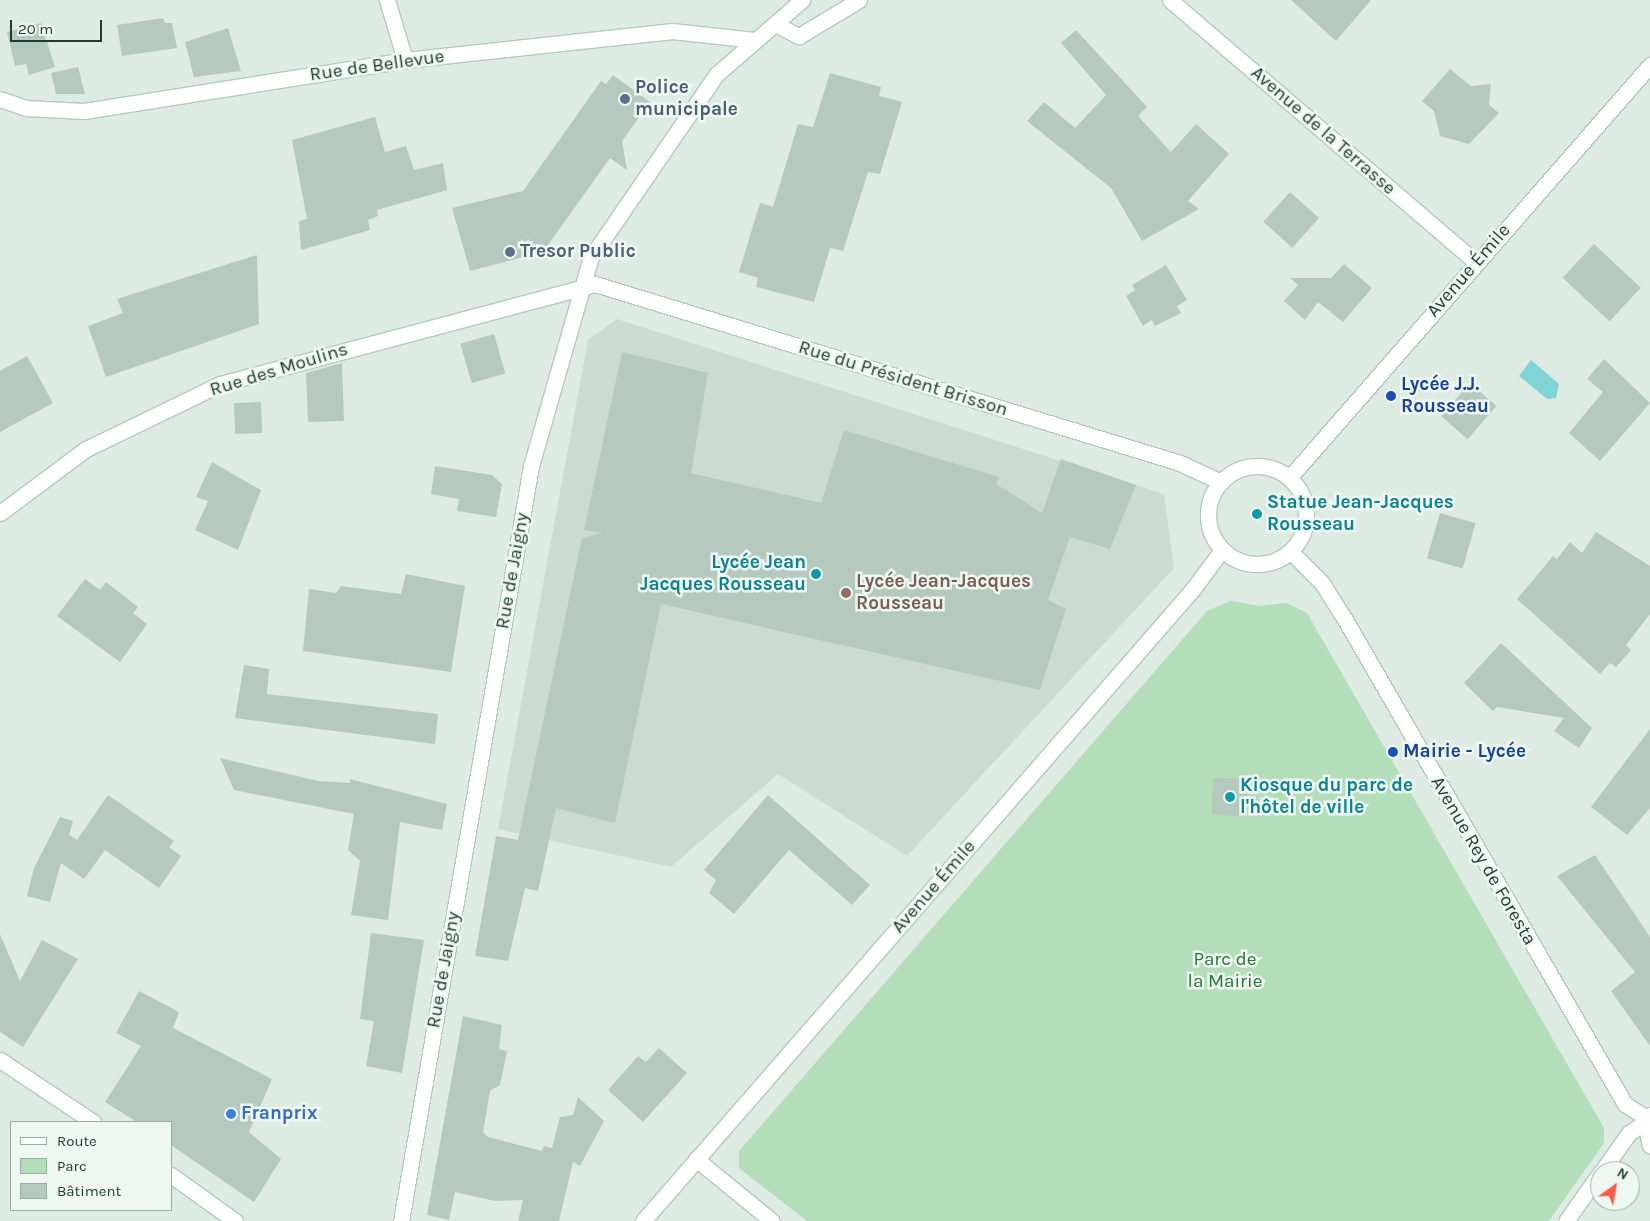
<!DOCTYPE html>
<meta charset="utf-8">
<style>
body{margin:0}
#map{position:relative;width:1650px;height:1221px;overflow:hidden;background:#deebe3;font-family:Karla,sans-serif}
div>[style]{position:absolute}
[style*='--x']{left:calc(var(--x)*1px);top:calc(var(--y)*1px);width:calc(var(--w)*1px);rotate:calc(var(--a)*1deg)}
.built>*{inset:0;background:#ccdbd2}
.green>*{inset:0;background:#b4deb9}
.water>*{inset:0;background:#81d4d5}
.building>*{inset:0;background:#b6c9be;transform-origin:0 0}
.roads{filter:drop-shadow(1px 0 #b0cbbd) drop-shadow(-1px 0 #b0cbbd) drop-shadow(0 1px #b0cbbd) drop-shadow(0 -1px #b0cbbd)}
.street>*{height:15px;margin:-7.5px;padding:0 7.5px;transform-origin:7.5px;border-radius:7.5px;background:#fff}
.street>.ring{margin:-7.5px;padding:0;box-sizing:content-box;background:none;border:15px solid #fff;border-radius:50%}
.secondary>*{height:15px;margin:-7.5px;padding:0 7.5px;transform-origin:7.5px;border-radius:7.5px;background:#fff}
.dots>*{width:14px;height:14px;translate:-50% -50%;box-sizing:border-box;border:2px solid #eef7f1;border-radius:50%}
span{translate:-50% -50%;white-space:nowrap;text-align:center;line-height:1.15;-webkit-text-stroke:5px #eef7f1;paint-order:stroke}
.street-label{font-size:19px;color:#1e3b2f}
.service-label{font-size:19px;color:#4e5e75;font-weight:700}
.left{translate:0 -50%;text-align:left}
.transit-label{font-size:19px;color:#164399;font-weight:700}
.culture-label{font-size:19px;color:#0d838f;font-weight:700}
.right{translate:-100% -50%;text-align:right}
.education-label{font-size:19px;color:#785e54;font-weight:700}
.park-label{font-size:19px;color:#267538}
.shop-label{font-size:19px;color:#366cbe;font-weight:700}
.legend{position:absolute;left:10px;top:1121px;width:162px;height:90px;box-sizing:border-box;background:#eef7f1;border:1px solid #9baca3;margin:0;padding:6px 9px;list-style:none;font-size:15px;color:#1e3b2f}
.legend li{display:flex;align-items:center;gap:10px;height:25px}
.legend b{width:25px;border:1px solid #9baca3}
.north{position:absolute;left:1590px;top:1161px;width:50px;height:50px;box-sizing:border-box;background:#eef7f1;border:1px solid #9baca3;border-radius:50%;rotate:32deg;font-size:14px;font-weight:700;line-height:20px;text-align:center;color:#1e3b2f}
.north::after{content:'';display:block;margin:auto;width:18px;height:22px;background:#fc5b4a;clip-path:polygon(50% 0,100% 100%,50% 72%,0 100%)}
.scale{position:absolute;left:10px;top:20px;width:92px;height:22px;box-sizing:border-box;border:2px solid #1e3b2f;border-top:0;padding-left:6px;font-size:15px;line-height:18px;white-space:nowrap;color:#1e3b2f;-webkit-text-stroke:4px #eef7f1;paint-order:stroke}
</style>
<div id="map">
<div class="built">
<i style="clip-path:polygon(617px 319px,1164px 494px,1174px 568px,907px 856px,778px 774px,671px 867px,498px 829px,588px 340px)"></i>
</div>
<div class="green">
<i style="clip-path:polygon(1231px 601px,1260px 606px,1286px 603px,1307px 613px,1604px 1128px,1604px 1143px,1549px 1221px,807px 1221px,739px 1168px,739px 1151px,1207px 611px)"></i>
</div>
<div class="water">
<i style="clip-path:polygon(1531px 360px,1559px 384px,1556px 398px,1547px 399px,1519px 376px)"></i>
</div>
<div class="building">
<i style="clip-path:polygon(1291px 0,1371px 0,1336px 41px)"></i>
<i style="clip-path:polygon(163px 18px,165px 23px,172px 23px,177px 48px,122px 56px,117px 25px)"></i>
<i style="clip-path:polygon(41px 23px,55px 67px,29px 75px,26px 64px,15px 66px,7px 32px)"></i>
<i style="clip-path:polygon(228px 28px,241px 71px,194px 77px,185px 42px)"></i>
<i style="clip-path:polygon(1076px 30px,1147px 107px,1138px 116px,1171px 152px,1196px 124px,1229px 154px,1188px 201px,1199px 209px,1142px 241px,1111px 188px,1027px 121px,1044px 102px,1075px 128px,1106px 95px,1061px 43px)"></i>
<i style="clip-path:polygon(78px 67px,85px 94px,56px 94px,51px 73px)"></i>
<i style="clip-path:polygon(1450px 69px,1471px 86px,1491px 84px,1489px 105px,1499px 113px,1469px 144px,1440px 136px,1434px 111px,1422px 101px)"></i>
<i style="clip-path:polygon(830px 73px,881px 87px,879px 96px,902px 102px,880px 174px,868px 172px,843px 251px,830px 248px,814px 302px,756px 287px,758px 278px,739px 272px,760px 203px,773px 207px,798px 124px,813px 127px)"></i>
<i style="clip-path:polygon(613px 75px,650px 102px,622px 141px,627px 170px,610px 158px,543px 252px,470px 271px,452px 208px,523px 191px,601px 81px,606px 84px)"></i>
<i style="clip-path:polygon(375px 117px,385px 152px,406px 146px,414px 170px,443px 163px,447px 190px,377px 210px,378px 216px,368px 220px,370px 230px,301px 250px,299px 221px,307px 219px,292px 140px)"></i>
<i style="left:1290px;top:192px;width:39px;height:40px;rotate:42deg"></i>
<i style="left:1594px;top:244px;width:64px;height:46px;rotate:43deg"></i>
<i style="clip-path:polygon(257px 255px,259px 324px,106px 377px,88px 326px,123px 313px,117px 299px)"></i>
<i style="clip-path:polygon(1344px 264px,1372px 288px,1343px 322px,1318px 302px,1305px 320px,1284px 301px,1298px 285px,1290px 278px,1331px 278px)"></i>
<i style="clip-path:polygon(1166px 265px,1187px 300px,1177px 306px,1181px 313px,1155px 326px,1152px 320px,1143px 326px,1126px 296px,1135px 290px,1132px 285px)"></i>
<i style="left:494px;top:334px;width:41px;height:35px;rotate:74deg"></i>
<i style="clip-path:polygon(622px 352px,708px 373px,691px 473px,821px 503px,844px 430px,999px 477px,996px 484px,1042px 513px,1061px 459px,1136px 485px,1110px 549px,1070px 537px,1048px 600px,1066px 609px,1040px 690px,661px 604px,615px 823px,556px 808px,538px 891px,525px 888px,508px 961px,475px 956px,496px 836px,518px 840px,582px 538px,602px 533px,584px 530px)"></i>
<i style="clip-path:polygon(27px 356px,53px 403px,0 432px,0 371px)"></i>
<i style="clip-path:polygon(1604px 359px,1650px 403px,1600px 461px,1569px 433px,1603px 392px,1587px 379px)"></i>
<i style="clip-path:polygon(342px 363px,344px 421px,308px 422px,306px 373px)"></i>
<i style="left:1470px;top:383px;width:35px;height:44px;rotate:41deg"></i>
<i style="left:261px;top:402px;width:31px;height:27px;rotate:88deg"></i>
<i style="clip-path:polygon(212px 462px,261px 490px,238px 550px,195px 530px,208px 501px,196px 497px)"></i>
<i style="clip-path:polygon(435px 466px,492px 475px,502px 484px,496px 517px,457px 511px,459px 499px,431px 494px)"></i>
<i style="left:1440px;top:513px;width:37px;height:47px;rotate:16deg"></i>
<i style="clip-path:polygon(1596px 532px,1650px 566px,1650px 614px,1626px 645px,1631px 650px,1616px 667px,1610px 663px,1600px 674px,1517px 599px,1553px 556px,1557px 559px,1570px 542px,1582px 553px)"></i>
<i style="clip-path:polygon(406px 574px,465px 586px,451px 672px,303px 651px,309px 589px,336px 593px,341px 586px,401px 594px)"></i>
<i style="clip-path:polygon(85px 579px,100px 590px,106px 582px,138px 607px,133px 613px,147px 624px,120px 662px,57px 616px)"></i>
<i style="clip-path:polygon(1501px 643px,1592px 728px,1579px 748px,1554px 731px,1564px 718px,1497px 707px,1493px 711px,1464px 683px)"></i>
<i style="clip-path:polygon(244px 665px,269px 669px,267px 694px,438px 714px,435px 744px,235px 718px)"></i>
<i style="clip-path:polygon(1650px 729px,1650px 808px,1627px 835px,1591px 807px)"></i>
<i style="clip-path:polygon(220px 758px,318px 781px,350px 783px,350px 779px,447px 804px,442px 830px,400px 822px,388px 920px,351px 915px,360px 861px,348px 850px,354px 814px,234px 790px)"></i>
<i style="left:1213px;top:778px;width:34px;height:37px;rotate:2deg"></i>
<i style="clip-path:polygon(108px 795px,174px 841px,169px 847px,181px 856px,159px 888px,105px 850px,84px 879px,61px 863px,50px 902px,27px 896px,34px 868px,60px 817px,73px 821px,69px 835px,77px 840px)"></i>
<i style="clip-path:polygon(768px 795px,870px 885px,852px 905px,789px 850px,734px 914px,709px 893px,716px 880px,704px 870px)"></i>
<i style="clip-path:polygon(1595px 855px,1650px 937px,1650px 1046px,1611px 991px,1635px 972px,1557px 876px)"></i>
<i style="clip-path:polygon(371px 933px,424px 940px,402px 1073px,366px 1066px,374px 1021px,360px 1019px)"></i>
<i style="clip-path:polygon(0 934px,20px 981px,42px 940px,78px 959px,23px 1047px,0 1032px)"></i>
<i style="clip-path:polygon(139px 991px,179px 1012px,173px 1028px,272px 1079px,249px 1132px,281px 1159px,254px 1202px,171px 1145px,171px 1122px,137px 1122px,105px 1102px,141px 1046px,116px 1033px)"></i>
<i style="clip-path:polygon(463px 1016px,502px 1025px,499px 1049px,507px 1051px,500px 1085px,490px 1091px,483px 1132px,488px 1137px,542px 1151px,544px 1146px,552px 1148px,560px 1117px,573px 1115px,578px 1097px,604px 1121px,580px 1166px,573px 1162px,559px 1221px,518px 1221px,523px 1200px,495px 1201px,455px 1192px,449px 1220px,427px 1215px)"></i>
<i style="clip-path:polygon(659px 1048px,687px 1073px,643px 1122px,608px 1090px,638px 1056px,646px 1062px)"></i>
</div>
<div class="roads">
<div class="street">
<i style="--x:387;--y:0;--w:63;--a:73.3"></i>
<i style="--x:1170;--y:0;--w:403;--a:40.6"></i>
<i style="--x:777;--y:25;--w:25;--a:27"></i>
<i style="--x:799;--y:36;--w:70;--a:-31"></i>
<i style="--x:0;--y:99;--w:28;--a:19"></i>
<i style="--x:26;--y:108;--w:58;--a:3"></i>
<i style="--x:84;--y:111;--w:325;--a:-9"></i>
<i style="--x:405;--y:60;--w:269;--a:-6.2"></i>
<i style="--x:672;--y:31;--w:83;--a:6.2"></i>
<i class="ring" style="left:1208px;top:466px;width:83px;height:83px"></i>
<i style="--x:1289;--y:478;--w:549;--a:-48.84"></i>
<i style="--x:0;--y:513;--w:107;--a:-36.7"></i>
<i style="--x:86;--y:449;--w:149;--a:-25.9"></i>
<i style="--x:220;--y:384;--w:388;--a:-14.9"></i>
<i style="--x:595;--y:284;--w:612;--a:17.01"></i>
<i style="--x:1180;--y:463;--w:45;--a:24.9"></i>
<i style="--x:1291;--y:552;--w:44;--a:45"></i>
<i style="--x:1322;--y:583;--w:39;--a:58"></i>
<i style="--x:1343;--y:616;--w:564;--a:59.98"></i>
<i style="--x:1625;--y:1104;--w:30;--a:33"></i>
<i style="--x:0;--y:1060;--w:112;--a:33.7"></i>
<i style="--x:696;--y:1159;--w:98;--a:39.2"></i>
<i style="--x:1602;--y:1171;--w:47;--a:-54.6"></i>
<i style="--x:1629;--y:1133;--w:23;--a:-34"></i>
<i style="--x:171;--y:1175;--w:79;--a:35.7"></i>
<i style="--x:401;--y:1221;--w:766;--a:-80.23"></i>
<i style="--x:531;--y:466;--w:217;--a:-74"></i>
<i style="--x:591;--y:257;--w:222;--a:-55.5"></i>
<i style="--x:717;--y:74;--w:113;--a:-41"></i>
<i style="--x:643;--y:1221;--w:838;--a:-48.97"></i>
<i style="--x:1193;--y:589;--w:49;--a:-53.4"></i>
<i style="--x:1566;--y:1221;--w:59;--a:-54.7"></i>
</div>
<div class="secondary">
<i style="--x:1650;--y:1115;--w:13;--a:108"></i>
<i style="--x:1646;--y:1127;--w:19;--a:78"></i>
</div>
</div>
<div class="dots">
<i style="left:625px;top:99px;background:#5c6f8a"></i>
<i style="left:510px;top:252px;background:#5c6f8a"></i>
<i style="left:1391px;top:396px;background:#1a4fb4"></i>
<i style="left:1257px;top:514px;background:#0f9aa8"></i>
<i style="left:816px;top:574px;background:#0f9aa8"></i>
<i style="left:846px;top:593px;background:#8d6e63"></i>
<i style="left:1393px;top:752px;background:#1a4fb4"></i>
<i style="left:1230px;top:797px;background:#0f9aa8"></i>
<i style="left:231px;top:1114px;background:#3f7fe0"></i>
</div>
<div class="street-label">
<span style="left:377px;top:66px;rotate:-8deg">Rue de Bellevue</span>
<span style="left:1323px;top:131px;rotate:41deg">Avenue de la Terrasse</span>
<span style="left:1469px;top:271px;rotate:-49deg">Avenue Émile</span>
<span style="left:279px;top:370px;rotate:-17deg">Rue des Moulins</span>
<span style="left:903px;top:379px;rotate:17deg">Rue du Président Brisson</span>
<span style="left:513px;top:571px;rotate:-80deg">Rue de Jaigny</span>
<span style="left:1483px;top:861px;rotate:60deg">Avenue Rey de Foresta</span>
<span style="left:934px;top:887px;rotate:-49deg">Avenue Émile</span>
<span style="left:444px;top:970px;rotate:-80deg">Rue de Jaigny</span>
</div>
<div class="service-label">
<span class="left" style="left:635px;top:99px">Police<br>municipale</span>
<span class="left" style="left:520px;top:252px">Tresor Public</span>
</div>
<div class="transit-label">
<span class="left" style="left:1401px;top:396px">Lycée J.J.<br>Rousseau</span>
<span class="left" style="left:1403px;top:752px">Mairie - Lycée</span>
</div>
<div class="culture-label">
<span class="left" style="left:1267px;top:514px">Statue Jean-Jacques<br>Rousseau</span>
<span class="right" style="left:806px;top:574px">Lycée Jean<br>Jacques Rousseau</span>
<span class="left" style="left:1240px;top:797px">Kiosque du parc de<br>l'hôtel de ville</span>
</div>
<div class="education-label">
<span class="left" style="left:856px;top:593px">Lycée Jean-Jacques<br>Rousseau</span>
</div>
<div class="park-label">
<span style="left:1225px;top:971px">Parc de<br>la Mairie</span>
</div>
<div class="shop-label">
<span class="left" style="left:241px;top:1114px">Franprix</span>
</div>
<ul class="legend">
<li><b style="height:6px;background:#fff"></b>Route</li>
<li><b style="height:14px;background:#b4deb9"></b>Parc</li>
<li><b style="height:14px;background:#b6c9be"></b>Bâtiment</li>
</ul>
<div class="north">N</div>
<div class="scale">20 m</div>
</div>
